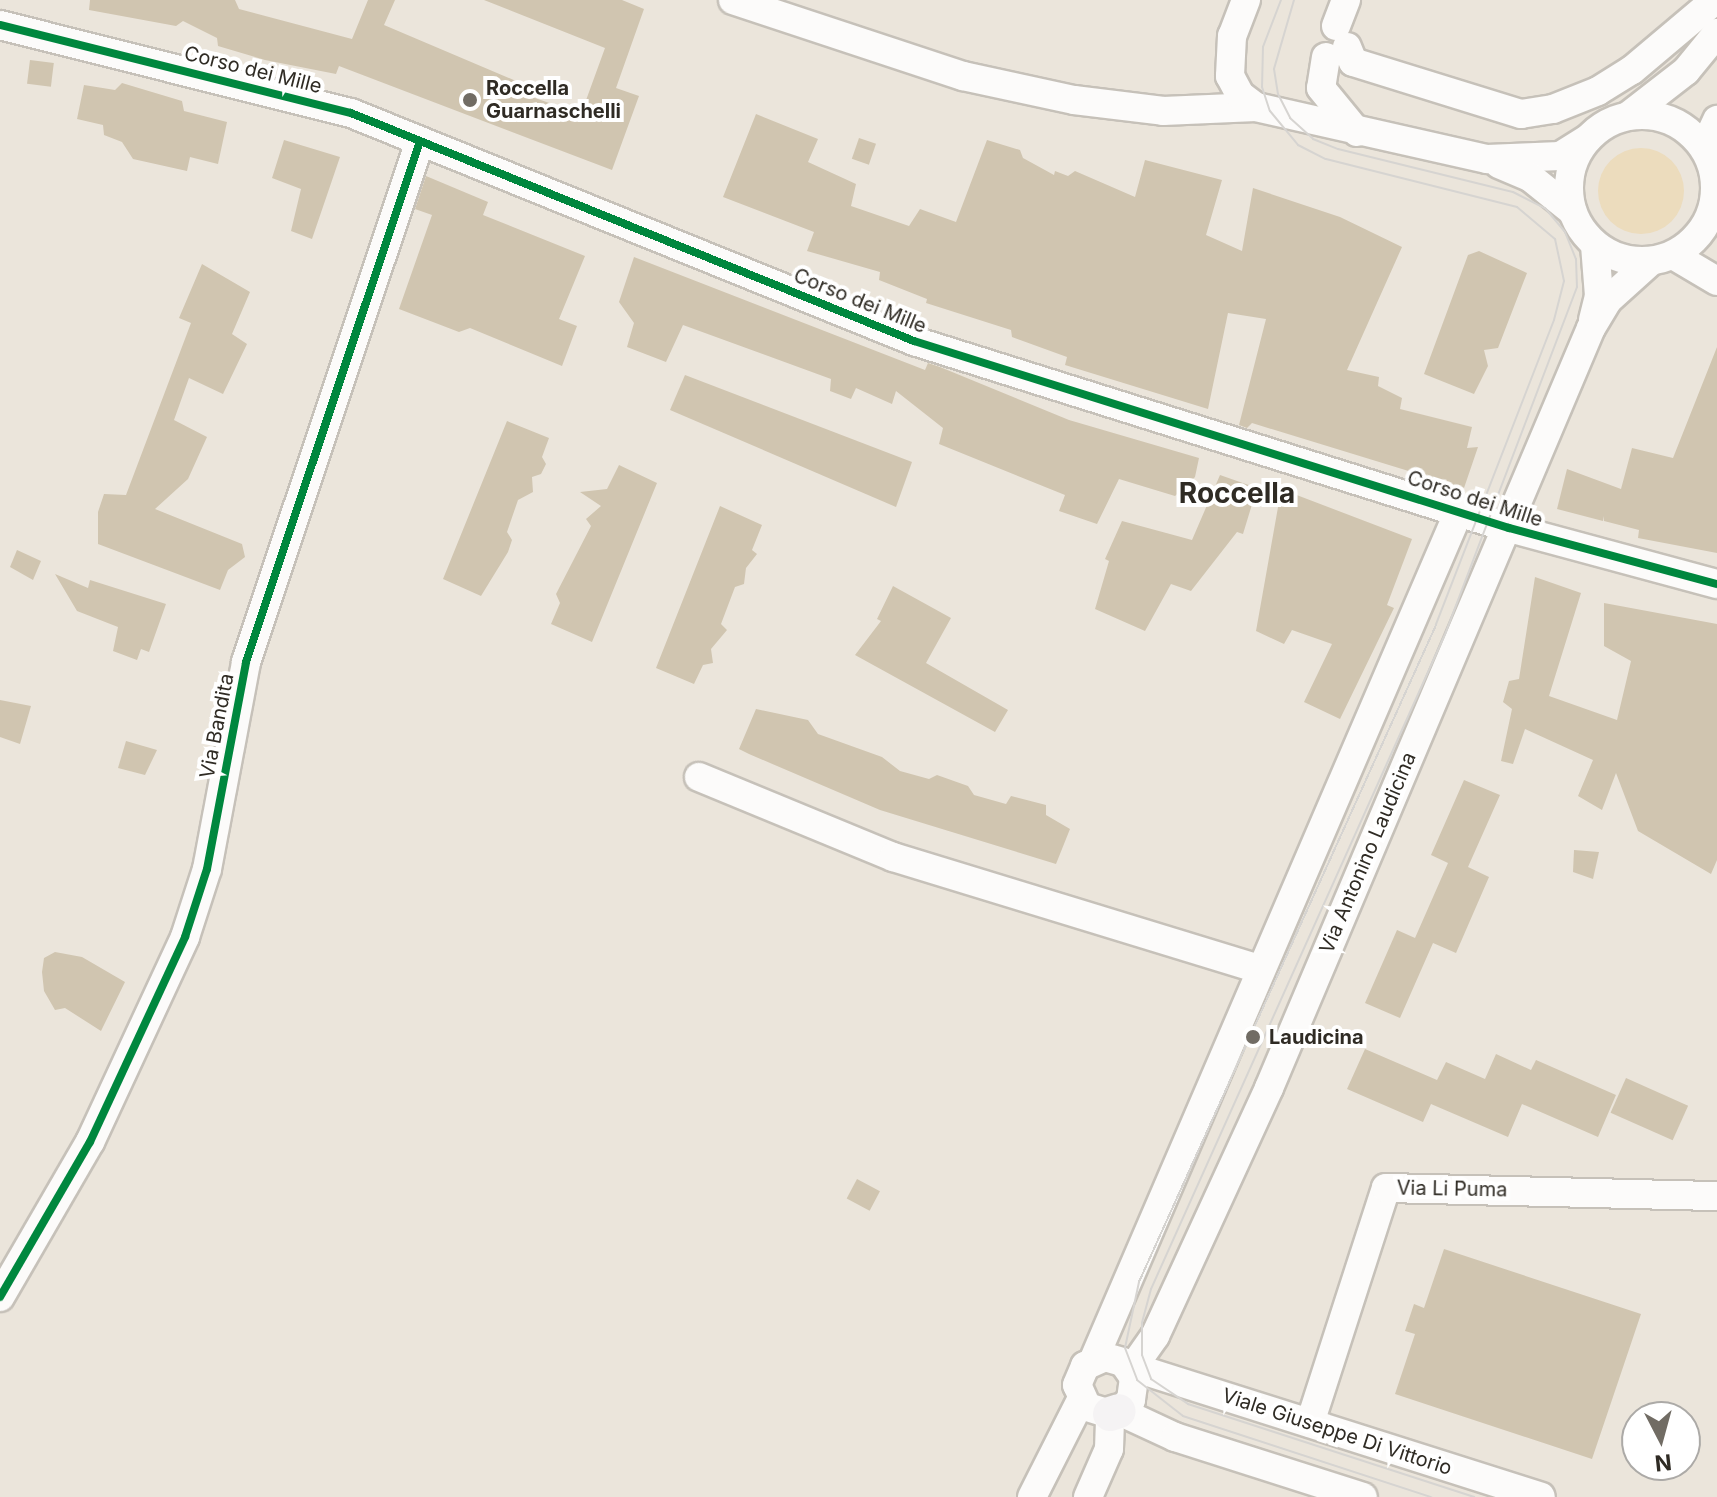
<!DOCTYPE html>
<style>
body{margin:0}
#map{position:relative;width:1717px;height:1497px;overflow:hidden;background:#ebe5db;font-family:Inter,sans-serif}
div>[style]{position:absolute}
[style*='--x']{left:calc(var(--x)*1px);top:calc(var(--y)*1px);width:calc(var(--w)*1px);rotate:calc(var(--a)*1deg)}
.green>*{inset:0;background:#ecdcbd}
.round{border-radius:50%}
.building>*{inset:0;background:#d0c5b0;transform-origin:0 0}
.roads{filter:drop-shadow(2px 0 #c6c1b9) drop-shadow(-2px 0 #c6c1b9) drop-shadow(0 2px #c6c1b9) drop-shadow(0 -2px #c6c1b9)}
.minor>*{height:28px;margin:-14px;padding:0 14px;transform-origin:14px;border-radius:14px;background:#fcfbfa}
.minor>.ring{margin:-14px;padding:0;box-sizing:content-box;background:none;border:28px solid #fcfbfa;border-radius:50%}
.major>*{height:34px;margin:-17px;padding:0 17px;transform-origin:17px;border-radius:17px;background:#f5f3f4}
.tram>*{height:2px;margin:-1px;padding:0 1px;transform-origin:1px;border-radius:1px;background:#d6d4d1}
.cycleway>*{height:8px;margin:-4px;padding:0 4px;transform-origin:4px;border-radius:4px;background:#00873e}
.dots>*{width:22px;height:22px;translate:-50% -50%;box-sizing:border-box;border:4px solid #fff;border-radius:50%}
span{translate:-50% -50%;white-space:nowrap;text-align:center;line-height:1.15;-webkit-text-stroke:8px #fff;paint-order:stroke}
.street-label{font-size:20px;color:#2f2b24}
.poi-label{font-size:20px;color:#2f2b24;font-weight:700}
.left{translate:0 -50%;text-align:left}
.district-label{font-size:28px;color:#2f2b24;font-weight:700}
.north{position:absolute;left:1621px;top:1401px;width:80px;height:80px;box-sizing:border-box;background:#fff;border:2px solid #acaaa7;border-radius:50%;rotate:174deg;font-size:22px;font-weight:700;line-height:32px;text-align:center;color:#2f2b24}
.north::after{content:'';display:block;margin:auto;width:28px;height:36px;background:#716c64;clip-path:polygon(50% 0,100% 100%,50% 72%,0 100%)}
</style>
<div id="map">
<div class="green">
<i class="round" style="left:1598px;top:148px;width:86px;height:86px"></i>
</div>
<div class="building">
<i style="clip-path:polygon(90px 0,235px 0,239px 9px,352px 39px,368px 0,395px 0,384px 25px,516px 81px,512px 90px,581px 114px,605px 48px,484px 0,622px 0,644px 9px,616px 88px,639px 96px,612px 170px,339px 66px,336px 74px,265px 60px,218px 46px,217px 38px,183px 21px,176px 26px,89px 10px)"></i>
<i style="left:30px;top:60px;width:24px;height:24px;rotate:7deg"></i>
<i style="clip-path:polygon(122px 83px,182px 101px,184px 111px,227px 122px,218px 164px,190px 157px,187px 171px,133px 159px,122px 142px,104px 135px,103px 125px,77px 119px,84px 85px,115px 90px)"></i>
<i style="clip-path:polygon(756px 114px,818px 139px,808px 162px,856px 184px,851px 206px,909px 226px,920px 209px,956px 222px,987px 140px,1020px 150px,1023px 158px,1054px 175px,1055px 171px,1068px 176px,1075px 171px,1135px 197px,1145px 160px,1222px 180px,1206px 235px,1242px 251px,1253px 188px,1340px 217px,1402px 247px,1347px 370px,1379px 377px,1378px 386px,1402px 398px,1400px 409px,1472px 427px,1467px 448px,1478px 447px,1464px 488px,1252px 423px,1247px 428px,1239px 425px,1266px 319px,1228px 313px,1208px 409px,1065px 365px,1067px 357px,1012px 337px,1011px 330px,926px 303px,927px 299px,879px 280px,880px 272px,807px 251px,814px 232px,723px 197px)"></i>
<i style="left:859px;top:138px;width:18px;height:22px;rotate:19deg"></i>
<i style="clip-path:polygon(284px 140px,340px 157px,312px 239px,291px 231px,301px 189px,272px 178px)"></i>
<i style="clip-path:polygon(426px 176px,488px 202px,483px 215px,585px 256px,559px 319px,577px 326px,562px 366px,470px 328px,459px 332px,399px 309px,432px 215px,415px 209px)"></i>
<i style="clip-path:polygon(1479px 251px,1527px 273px,1498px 348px,1484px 350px,1488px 366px,1474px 394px,1424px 374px,1468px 255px)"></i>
<i style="clip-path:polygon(634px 257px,925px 370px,928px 363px,940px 367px,1069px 420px,1199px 458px,1195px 477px,1175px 496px,1119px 479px,1097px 524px,1059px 511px,1065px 495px,939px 444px,943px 428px,896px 391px,892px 404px,856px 388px,851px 399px,830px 391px,831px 379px,683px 325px,666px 362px,627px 347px,634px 323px,619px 302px)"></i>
<i style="clip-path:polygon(202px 264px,250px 292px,232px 334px,247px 344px,223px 394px,189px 378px,174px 420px,207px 437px,188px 479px,155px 509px,242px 544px,245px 557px,228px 570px,220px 590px,98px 544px,98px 512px,104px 494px,126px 495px,191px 323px,179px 318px)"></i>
<i style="clip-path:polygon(1717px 347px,1717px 553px,1638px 538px,1639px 530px,1604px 521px,1604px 516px,1603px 521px,1557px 509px,1567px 469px,1621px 489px,1632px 448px,1673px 458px)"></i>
<i style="clip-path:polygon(685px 375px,912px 462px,896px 507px,670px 410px)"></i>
<i style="clip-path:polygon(507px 421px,549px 438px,542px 457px,546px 464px,541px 474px,532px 477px,533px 492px,518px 500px,507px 532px,512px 540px,508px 552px,481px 596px,443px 579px)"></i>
<i style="clip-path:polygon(619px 465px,657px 483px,592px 642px,551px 624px,560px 603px,556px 594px,591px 526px,586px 519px,601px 506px,580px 492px,607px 489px)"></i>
<i style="clip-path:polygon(1220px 475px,1257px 488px,1243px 534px,1237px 532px,1191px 591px,1171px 584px,1145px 631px,1095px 609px,1109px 561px,1105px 559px,1122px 521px,1192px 540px)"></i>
<i style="clip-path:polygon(1294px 494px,1412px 539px,1387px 605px,1394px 608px,1340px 719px,1304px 702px,1332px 644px,1292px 630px,1284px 644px,1256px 631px,1280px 496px,1291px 501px)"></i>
<i style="clip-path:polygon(720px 506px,762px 525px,752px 550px,757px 554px,746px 568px,744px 584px,735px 587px,721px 624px,727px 630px,711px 649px,713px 663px,703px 665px,694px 684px,656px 668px)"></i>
<i style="clip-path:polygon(17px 550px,41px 561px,33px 580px,10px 567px)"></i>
<i style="clip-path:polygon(55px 574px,88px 588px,90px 580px,166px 604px,149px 652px,141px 649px,137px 660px,113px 651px,118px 627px,77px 611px)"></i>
<i style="clip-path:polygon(1535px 577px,1581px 593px,1549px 696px,1617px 720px,1631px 661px,1604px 646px,1604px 603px,1717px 624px,1717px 860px,1711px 874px,1638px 831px,1616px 773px,1602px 810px,1578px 796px,1593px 760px,1525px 729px,1513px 764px,1501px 761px,1512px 709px,1503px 702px,1509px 681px,1519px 679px)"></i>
<i style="clip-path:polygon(893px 586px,951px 618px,926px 663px,1008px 710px,995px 732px,855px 655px,881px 621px,877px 619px)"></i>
<i style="clip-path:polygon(0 700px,31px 706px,20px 744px,0 737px)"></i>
<i style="clip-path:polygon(756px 709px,808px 720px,818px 734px,882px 757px,900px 771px,929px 779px,937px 775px,968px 786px,974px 795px,1006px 804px,1011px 796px,1046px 805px,1046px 815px,1070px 829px,1056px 864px,880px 810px,749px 754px,739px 749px)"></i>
<i style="clip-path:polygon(126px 741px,157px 750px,145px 775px,118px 768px)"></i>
<i style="clip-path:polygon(1464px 780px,1500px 795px,1468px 867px,1489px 877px,1456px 953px,1433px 943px,1400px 1018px,1365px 1003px,1397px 930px,1415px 938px,1448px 863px,1431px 855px)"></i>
<i style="clip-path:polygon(1574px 850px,1599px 852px,1593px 879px,1573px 872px)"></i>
<i style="clip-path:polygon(55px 952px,82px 957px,125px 982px,101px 1031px,65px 1008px,55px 1010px,44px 991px,42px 972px,44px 958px)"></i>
<i style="clip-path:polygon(1365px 1049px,1437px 1080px,1446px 1062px,1485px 1079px,1496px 1054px,1531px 1070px,1536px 1060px,1616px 1095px,1598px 1137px,1522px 1104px,1508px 1137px,1431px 1104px,1423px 1122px,1347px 1089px)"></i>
<i style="left:1626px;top:1078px;width:68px;height:38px;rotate:24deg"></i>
<i style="left:857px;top:1179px;width:26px;height:22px;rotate:28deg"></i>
<i style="clip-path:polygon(1444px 1249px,1641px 1314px,1592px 1459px,1395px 1394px,1415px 1334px,1405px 1331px,1414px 1304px,1424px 1308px)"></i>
</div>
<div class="roads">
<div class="minor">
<i style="--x:733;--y:0;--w:242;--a:18.3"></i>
<i style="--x:963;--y:76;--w:114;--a:12.2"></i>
<i style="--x:1074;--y:100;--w:90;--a:7"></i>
<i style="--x:1163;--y:111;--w:93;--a:-2.5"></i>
<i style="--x:1256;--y:107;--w:237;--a:12.7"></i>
<i style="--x:1487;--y:159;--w:73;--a:-2.4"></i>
<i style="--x:1560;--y:156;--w:32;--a:-32"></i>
<i style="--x:1246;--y:0;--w:39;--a:111"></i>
<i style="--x:1232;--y:36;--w:40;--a:92.9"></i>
<i style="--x:1230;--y:76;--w:21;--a:62"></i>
<i style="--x:1240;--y:95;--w:20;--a:37"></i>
<i style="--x:0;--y:25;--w:362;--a:14.1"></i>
<i style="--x:351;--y:113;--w:607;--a:22.05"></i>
<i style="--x:914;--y:341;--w:624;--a:17.45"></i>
<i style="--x:1509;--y:528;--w:215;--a:15.1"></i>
<i style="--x:1336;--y:26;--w:28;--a:-69"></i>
<i style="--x:1347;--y:47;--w:16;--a:68"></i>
<i style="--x:1353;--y:62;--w:176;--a:17.2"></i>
<i style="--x:1521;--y:114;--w:32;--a:-9"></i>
<i style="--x:1553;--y:109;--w:48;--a:-21.8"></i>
<i style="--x:1598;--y:91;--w:40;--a:-32"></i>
<i style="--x:1632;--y:70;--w:109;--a:-40.1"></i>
<i style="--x:1326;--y:57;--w:31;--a:99"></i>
<i style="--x:1321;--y:88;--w:57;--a:50.7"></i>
<i class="ring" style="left:1569px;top:115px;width:118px;height:118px"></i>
<i style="--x:1628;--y:116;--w:73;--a:-37.8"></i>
<i style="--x:1686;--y:71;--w:49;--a:-50.8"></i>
<i style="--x:1704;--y:148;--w:31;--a:-65"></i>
<i style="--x:1499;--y:164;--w:34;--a:23"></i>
<i style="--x:1530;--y:177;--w:54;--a:39"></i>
<i style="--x:1673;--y:255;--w:51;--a:30.6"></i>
<i style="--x:1593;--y:320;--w:25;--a:-76"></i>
<i style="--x:1599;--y:296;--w:51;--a:-94.5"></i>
<i style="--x:699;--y:777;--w:210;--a:22.4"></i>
<i style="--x:893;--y:857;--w:383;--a:17"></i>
<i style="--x:0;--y:1297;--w:179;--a:-59.9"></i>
<i style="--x:90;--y:1142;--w:226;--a:-65.1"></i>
<i style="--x:185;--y:937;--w:71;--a:-72.1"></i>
<i style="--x:207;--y:869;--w:211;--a:-79.3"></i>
<i style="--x:246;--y:662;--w:549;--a:-71.53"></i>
<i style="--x:1094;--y:1359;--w:923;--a:-66.71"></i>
<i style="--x:1131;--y:1370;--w:42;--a:-54.8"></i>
<i style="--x:1155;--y:1336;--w:273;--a:-65.3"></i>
<i style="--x:1269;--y:1088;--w:825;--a:-67.04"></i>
<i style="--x:1591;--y:328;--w:33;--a:-59"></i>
<i style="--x:1608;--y:300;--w:58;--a:-42.2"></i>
<i style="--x:1133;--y:1374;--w:15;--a:-8"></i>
<i style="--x:1148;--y:1372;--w:412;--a:17.6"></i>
<i style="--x:1310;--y:1423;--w:247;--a:-72.1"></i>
<i style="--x:1386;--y:1188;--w:331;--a:1.4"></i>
<i style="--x:1032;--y:1497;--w:109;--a:-63.2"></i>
<i style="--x:1088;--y:1497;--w:52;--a:-66.4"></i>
<i style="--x:1109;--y:1449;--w:35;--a:-88"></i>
<i style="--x:1110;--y:1414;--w:24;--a:-163"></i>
<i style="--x:1087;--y:1407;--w:24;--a:-114"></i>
<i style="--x:1077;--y:1385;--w:21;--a:-67"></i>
<i style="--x:1085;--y:1366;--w:22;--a:-24"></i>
<i style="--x:1105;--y:1357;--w:19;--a:16"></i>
<i style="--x:1123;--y:1362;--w:19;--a:55"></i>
<i style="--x:1134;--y:1378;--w:22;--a:98"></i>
<i style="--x:1131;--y:1400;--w:16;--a:137"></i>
<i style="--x:1119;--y:1411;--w:62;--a:24.9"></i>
<i style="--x:1175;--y:1437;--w:197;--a:17.7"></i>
</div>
<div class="major">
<i style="--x:1110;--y:1414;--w:9;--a:-18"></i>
</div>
</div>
<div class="tram">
<i style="--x:1281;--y:0;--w:50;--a:111"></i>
<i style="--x:1263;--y:47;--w:40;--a:91.4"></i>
<i style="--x:1262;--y:87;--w:25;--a:72"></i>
<i style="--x:1270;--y:111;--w:44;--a:50.5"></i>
<i style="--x:1298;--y:145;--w:31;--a:27"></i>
<i style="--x:1326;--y:159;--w:197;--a:14.1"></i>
<i style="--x:1517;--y:207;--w:50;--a:40.1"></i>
<i style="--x:1555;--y:239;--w:43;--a:77.9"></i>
<i style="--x:1564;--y:281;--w:40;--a:104.4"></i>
<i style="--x:1554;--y:320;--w:327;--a:111.2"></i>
<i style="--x:1436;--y:625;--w:721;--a:114.33"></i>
<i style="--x:1139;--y:1282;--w:67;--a:102"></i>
<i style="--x:1125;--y:1348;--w:34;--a:69"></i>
<i style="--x:1137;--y:1380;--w:58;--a:38"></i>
<i style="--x:1183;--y:1416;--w:261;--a:18.1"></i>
<i style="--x:1294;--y:0;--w:72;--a:106.2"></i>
<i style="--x:1274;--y:69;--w:25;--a:81"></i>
<i style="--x:1278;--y:94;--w:27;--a:63"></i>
<i style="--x:1290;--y:118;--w:31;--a:42"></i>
<i style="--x:1313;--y:139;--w:27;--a:22"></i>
<i style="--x:1338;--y:149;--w:180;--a:13.8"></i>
<i style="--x:1513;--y:192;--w:36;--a:27"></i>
<i style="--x:1545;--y:208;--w:31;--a:50"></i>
<i style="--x:1565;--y:232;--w:29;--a:68"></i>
<i style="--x:1576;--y:259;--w:28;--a:88"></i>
<i style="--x:1577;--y:287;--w:369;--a:110.8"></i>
<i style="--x:1446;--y:632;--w:720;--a:114.18"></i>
<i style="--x:1151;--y:1289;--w:35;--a:105"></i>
<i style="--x:1142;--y:1323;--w:32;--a:90"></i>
<i style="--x:1142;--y:1355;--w:26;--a:69"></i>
<i style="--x:1151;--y:1379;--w:45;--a:34"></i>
<i style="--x:1188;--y:1404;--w:301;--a:18"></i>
</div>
<div class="cycleway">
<i style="--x:0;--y:25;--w:362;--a:14.1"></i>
<i style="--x:351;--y:113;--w:607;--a:22.05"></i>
<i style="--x:914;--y:341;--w:624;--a:17.45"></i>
<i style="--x:1509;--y:528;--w:215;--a:15.1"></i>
<i style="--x:0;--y:1297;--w:179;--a:-59.9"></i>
<i style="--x:90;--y:1142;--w:226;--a:-65.1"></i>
<i style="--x:185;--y:937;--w:71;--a:-72.1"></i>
<i style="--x:207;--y:869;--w:211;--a:-79.3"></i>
<i style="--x:246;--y:662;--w:549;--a:-71.53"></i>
</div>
<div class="dots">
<i style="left:470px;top:100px;background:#716c64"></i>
<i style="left:1253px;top:1037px;background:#716c64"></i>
</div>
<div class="street-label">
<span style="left:253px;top:70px;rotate:14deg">Corso dei Mille</span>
<span style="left:860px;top:301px;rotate:22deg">Corso dei Mille</span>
<span style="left:1475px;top:499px;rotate:18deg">Corso dei Mille</span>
<span style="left:217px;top:726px;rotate:-79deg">Via Bandita</span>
<span style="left:1368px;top:853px;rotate:-67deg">Via Antonino Laudicina</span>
<span style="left:1452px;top:1189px;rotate:1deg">Via Li Puma</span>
<span style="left:1337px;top:1432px;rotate:18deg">Viale Giuseppe Di Vittorio</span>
</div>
<div class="poi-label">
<span class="left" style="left:486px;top:100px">Roccella<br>Guarnaschelli</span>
<span class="left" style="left:1269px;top:1037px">Laudicina</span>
</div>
<div class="district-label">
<span style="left:1237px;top:493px">Roccella</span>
</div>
<div class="north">N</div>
</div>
